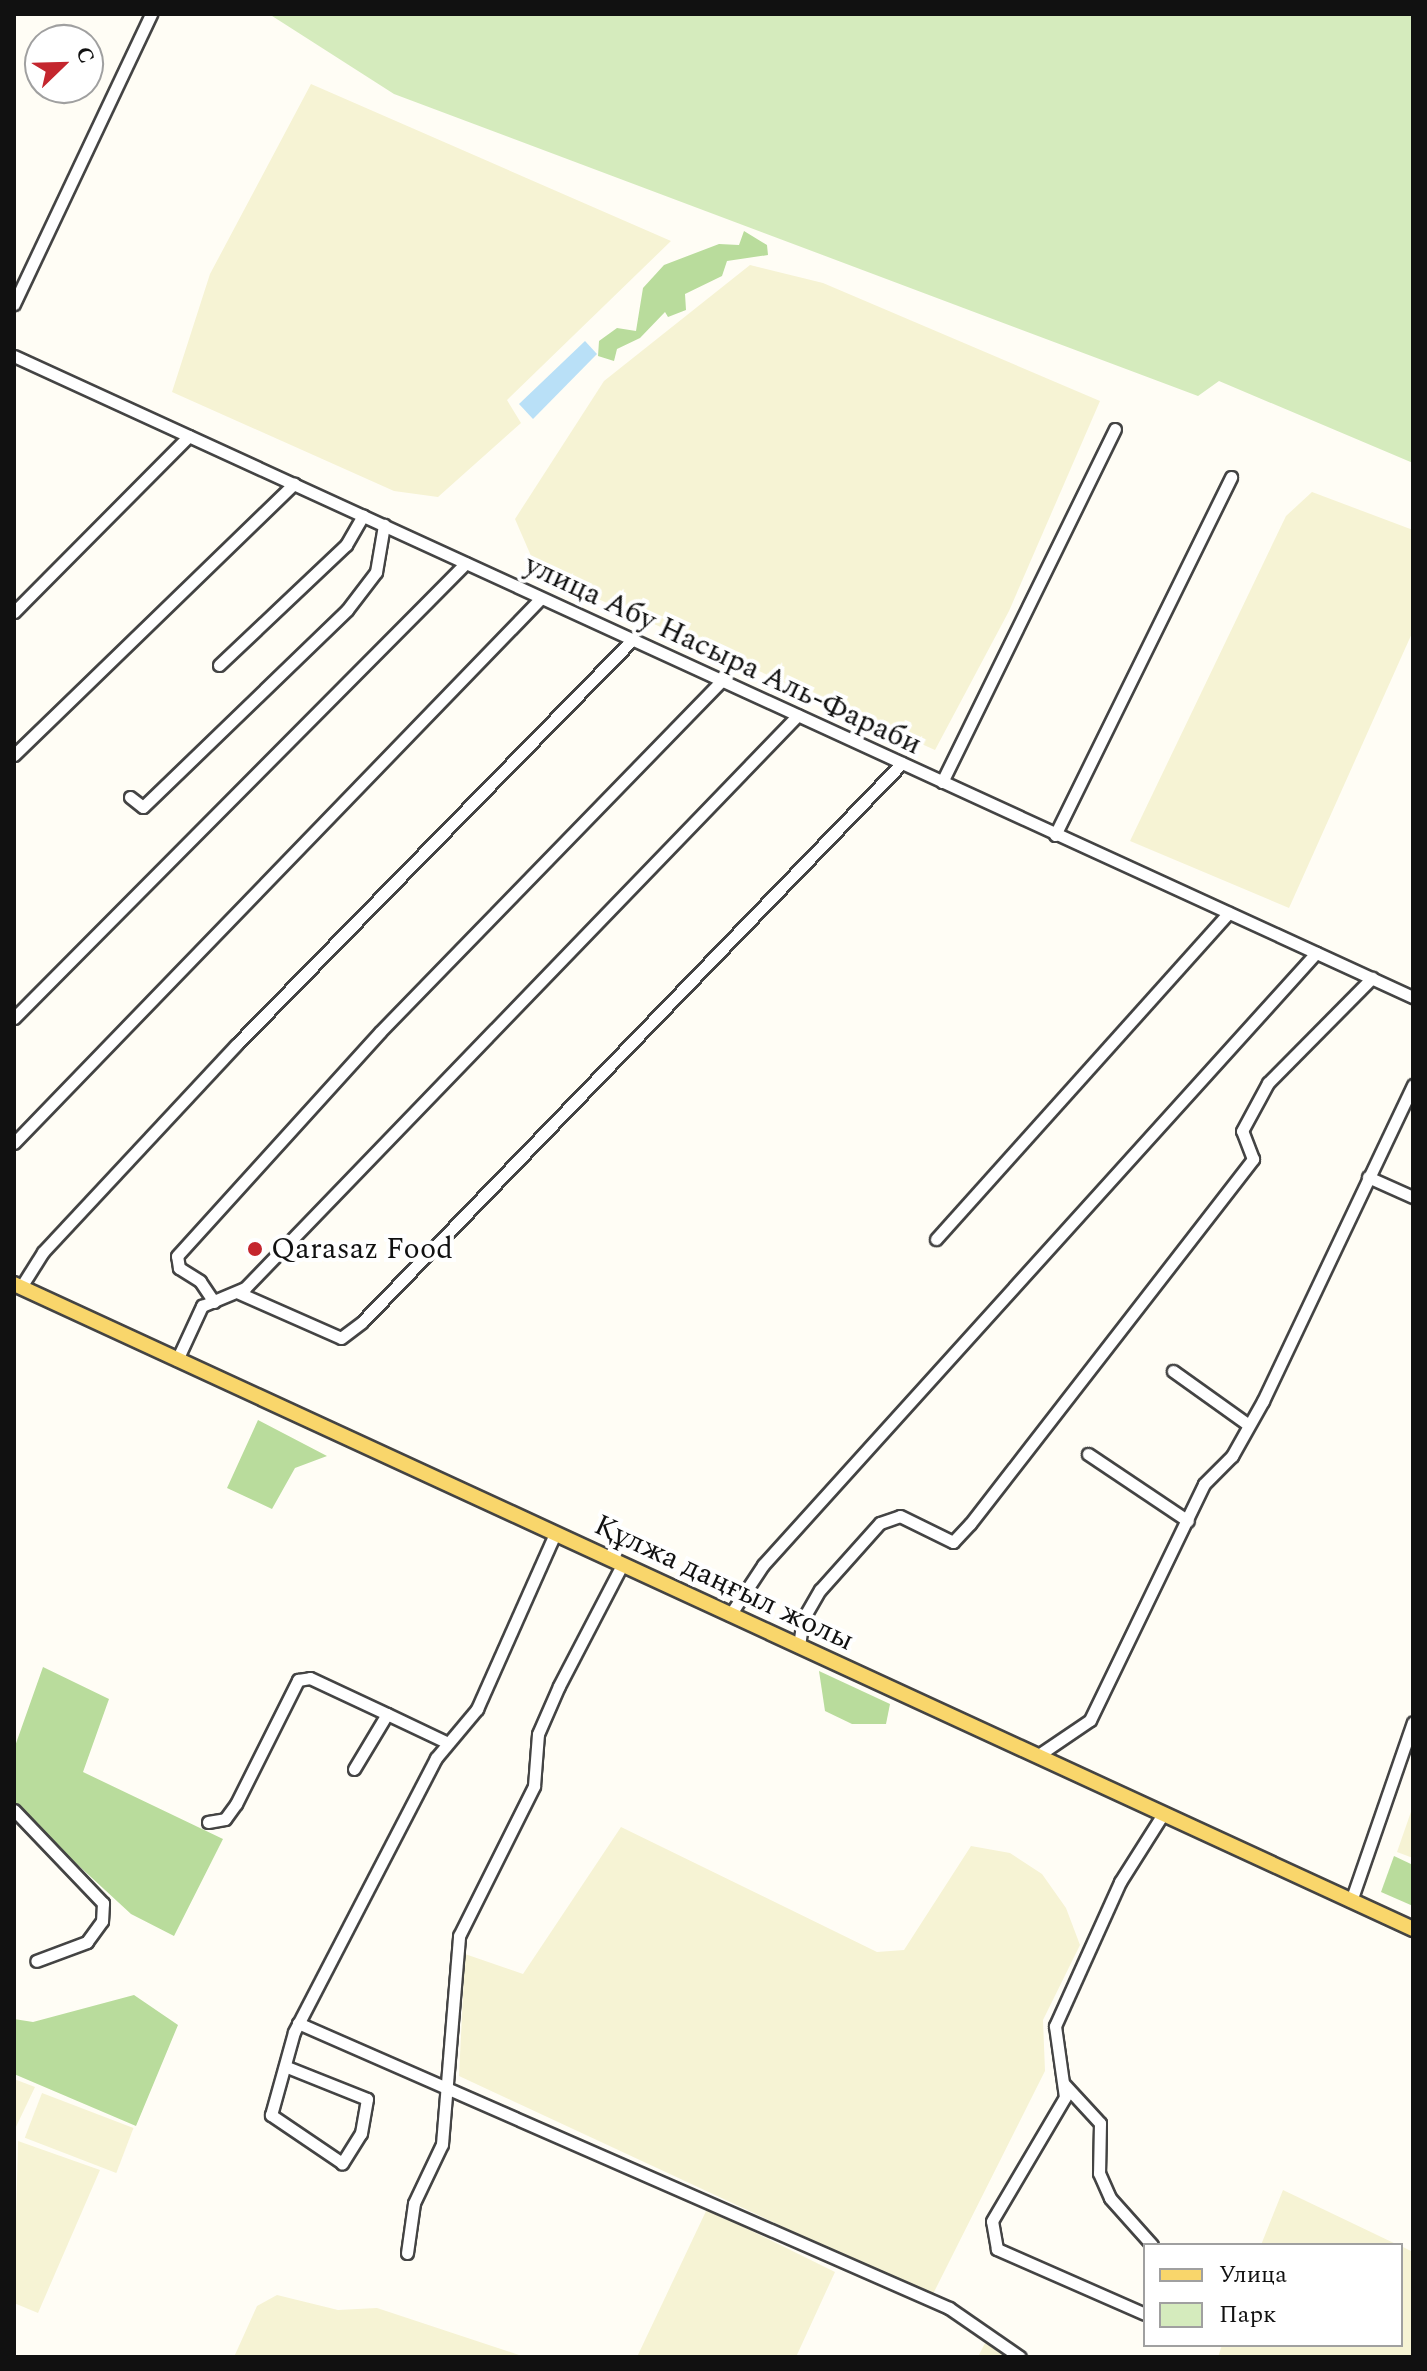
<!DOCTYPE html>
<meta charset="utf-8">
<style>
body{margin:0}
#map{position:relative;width:1427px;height:2371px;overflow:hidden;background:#fffdf5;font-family:Spectral,serif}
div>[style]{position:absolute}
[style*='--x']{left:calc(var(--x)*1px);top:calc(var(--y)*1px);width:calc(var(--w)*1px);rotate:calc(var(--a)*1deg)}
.farmland>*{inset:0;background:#f6f3d4;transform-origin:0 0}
.green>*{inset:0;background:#d5ebbd}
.forest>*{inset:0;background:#b9dc9c}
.water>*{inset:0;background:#b9e0f7}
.roads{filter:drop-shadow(2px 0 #444) drop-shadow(-2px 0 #444) drop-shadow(0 2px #444) drop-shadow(0 -2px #444)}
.minor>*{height:11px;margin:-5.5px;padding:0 5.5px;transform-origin:5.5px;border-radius:5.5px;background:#fff}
.major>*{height:14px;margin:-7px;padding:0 7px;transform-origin:7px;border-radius:7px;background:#f9d66b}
.dots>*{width:22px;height:22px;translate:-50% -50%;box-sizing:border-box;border:4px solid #fff;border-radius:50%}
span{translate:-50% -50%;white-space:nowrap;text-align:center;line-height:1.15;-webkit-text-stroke:8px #fff;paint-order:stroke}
.street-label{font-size:30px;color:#111}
.poi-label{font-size:30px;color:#111}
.left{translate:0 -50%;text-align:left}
.frame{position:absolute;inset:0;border:16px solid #111;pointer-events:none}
.legend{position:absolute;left:1143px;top:2243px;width:260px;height:104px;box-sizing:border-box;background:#fff;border:2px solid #a0a0a0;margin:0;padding:10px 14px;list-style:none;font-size:24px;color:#111}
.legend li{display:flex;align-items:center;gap:16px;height:40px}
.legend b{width:40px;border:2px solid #a0a0a0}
.north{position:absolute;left:24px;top:24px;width:80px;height:80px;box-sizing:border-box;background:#fff;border:2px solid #a0a0a0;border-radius:50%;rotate:67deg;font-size:22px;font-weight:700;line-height:32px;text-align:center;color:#111}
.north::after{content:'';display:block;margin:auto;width:28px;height:36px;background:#c4262e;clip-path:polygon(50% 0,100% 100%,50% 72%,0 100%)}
</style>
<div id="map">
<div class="farmland">
<i style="clip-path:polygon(311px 84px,671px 241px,507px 400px,521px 423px,438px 497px,394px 491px,172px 392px,210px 274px)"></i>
<i style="clip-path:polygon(750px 265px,823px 283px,1100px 401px,1009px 611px,935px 750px,538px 572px,515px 519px,604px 381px)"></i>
<i style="clip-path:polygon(1312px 492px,1413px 530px,1413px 631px,1289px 908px,1130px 841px,1286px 516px)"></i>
<i style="clip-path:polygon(1413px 1806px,1413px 1858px,1397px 1852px)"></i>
<i style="clip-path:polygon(621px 1827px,877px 1952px,904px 1950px,971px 1846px,1010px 1853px,1042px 1874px,1066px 1908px,1080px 1945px,1043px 2020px,1045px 2071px,932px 2296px,459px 2076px,465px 1954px,523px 1974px)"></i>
<i style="clip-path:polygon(14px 2079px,35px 2087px,14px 2131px)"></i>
<i style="left:42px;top:2093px;width:98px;height:48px;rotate:21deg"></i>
<i style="clip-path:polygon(18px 2141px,100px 2170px,38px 2313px,14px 2303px)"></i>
<i style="clip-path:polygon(1283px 2190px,1398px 2245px,1261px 2245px)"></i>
<i style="clip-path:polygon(707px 2209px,835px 2272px,796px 2357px,637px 2357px)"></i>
<i style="clip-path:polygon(1401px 2246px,1413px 2252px,1413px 2357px,1218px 2357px,1222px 2345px,1401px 2345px)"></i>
<i style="clip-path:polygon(277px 2295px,338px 2310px,377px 2308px,525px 2357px,234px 2357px,257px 2306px)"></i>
<i style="clip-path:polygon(986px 2341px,1011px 2357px,978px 2357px)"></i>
</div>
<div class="green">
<i style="clip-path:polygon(269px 14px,1413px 14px,1413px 463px,1219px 381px,1198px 396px,394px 94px)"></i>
</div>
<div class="forest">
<i style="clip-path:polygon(744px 231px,767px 245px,768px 255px,727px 261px,722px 276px,685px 294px,686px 310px,668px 317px,665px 312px,640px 338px,617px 349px,614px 361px,598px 356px,599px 341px,617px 328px,636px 331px,643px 288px,664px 265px,719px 244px,739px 245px)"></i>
<i style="clip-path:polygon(258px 1420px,327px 1456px,295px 1468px,272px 1509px,227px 1488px)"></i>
<i style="clip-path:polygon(43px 1667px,109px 1699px,83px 1772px,223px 1839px,174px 1936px,131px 1914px,14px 1806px,14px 1749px)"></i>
<i style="clip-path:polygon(819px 1671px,890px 1704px,886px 1724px,852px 1724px,825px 1711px)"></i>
<i style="clip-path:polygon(1394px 1856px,1413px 1865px,1413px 1906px,1381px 1892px)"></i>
<i style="clip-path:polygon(134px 1995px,178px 2025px,136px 2126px,14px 2074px,14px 2019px,33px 2022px)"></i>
</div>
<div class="water">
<i style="clip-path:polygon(585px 341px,597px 354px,533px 419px,519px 404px)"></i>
</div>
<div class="roads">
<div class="minor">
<i style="--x:14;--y:304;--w:321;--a:-64.7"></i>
<i style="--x:14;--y:356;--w:1539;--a:24.62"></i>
<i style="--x:14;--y:612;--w:248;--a:-45.2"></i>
<i style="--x:219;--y:665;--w:175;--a:-43.4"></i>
<i style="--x:346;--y:545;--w:34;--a:-60"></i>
<i style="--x:14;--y:755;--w:390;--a:-44.1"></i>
<i style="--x:942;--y:782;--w:393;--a:-63.9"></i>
<i style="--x:130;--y:797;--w:16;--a:38"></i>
<i style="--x:143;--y:807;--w:284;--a:-44"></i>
<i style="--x:347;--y:610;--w:48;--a:-52.7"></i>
<i style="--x:376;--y:572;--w:48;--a:-80.3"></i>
<i style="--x:1055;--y:835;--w:399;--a:-63.8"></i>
<i style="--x:14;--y:1018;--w:641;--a:-45.19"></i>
<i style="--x:14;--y:1143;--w:758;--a:-45.96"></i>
<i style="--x:1368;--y:1177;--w:49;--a:24"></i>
<i style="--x:936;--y:1239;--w:438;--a:-48.1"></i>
<i style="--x:21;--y:1287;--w:41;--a:-57.8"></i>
<i style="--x:43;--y:1252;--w:283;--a:-47"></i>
<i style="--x:236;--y:1045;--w:568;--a:-45.64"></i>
<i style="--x:239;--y:1293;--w:111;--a:23.8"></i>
<i style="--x:341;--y:1338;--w:26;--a:-37"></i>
<i style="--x:362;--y:1322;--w:777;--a:-45.99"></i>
<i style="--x:214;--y:1302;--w:25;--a:-124"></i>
<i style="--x:200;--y:1281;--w:25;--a:-148"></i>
<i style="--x:179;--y:1268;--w:12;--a:-99"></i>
<i style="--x:177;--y:1256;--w:302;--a:-47.8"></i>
<i style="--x:380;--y:1032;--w:491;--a:-45.8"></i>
<i style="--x:177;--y:1360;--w:60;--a:-65.2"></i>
<i style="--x:202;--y:1306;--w:47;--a:-22.7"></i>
<i style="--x:245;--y:1288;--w:796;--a:-46.02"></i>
<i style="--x:1173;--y:1371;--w:90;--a:35.5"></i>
<i style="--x:1088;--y:1454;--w:120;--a:33.8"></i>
<i style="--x:730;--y:1615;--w:60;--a:-56.6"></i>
<i style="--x:763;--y:1565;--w:825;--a:-47.9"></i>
<i style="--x:799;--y:1646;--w:27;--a:-82"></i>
<i style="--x:803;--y:1619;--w:34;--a:-60"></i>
<i style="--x:820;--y:1590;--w:90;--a:-48.2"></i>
<i style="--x:880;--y:1523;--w:21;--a:-19"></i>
<i style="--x:900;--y:1516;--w:59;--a:26.1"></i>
<i style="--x:953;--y:1542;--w:25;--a:-47"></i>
<i style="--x:970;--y:1524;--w:462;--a:-52.2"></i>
<i style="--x:1253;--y:1159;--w:30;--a:-111"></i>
<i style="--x:1242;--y:1131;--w:55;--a:-61.6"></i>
<i style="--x:1268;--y:1083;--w:148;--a:-45.3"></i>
<i style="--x:1040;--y:1754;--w:60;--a:-34.2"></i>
<i style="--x:1090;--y:1720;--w:262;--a:-64.2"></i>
<i style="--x:1204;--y:1484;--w:40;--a:-45"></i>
<i style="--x:1232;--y:1456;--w:63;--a:-60.6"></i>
<i style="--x:1263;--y:1401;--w:350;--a:-64.6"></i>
<i style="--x:354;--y:1769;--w:64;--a:-59"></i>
<i style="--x:387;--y:1714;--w:65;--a:25.4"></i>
<i style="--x:14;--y:1810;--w:129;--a:46.3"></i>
<i style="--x:103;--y:1903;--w:18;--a:93"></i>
<i style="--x:102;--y:1921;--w:26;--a:126"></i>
<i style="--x:87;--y:1942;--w:54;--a:159.6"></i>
<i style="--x:208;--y:1822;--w:17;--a:-10"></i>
<i style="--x:225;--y:1819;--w:19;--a:-54"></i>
<i style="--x:236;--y:1804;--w:139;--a:-63.4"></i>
<i style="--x:298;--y:1680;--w:12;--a:-9"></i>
<i style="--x:310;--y:1678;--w:85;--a:25.1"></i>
<i style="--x:1351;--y:1901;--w:189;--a:-70.9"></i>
<i style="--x:298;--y:2023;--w:711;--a:23.64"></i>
<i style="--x:949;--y:2308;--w:86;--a:34.6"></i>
<i style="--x:287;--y:2067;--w:86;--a:21.8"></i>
<i style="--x:367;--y:2099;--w:35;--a:100"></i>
<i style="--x:361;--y:2133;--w:36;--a:122"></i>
<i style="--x:342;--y:2163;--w:86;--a:-145.9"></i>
<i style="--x:271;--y:2115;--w:86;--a:-74.5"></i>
<i style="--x:294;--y:2032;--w:309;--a:-62.6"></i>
<i style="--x:436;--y:1758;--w:64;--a:-50.1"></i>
<i style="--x:477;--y:1709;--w:192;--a:-66"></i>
<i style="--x:1064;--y:2084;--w:53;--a:47.3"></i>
<i style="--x:1100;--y:2123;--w:50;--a:91.1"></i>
<i style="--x:1099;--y:2173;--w:27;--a:66"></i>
<i style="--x:1110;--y:2198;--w:63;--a:48.2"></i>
<i style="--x:407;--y:2253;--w:50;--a:-82"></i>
<i style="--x:414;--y:2203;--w:65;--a:-64.6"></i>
<i style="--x:442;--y:2144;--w:209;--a:-85.3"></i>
<i style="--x:459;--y:1936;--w:168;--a:-63.4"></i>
<i style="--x:534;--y:1786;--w:52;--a:-85.6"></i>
<i style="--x:538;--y:1734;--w:52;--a:-66.4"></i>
<i style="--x:559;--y:1686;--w:136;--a:-62.5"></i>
<i style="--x:1145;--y:2314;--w:162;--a:-156.3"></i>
<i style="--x:997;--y:2249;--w:28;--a:-100"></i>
<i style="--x:992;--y:2221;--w:144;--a:-59.5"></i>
<i style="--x:1065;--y:2097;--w:72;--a:-98"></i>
<i style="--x:1055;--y:2026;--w:158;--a:-65.7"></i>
<i style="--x:1120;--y:1882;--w:80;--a:-57.7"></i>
</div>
<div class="major">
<i style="--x:14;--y:1284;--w:1541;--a:24.75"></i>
</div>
</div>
<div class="dots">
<i style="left:255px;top:1249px;background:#c4262e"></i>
</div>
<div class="street-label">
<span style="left:723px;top:655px;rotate:25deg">улица Абу Насыра Аль-Фараби</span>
<span style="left:724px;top:1583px;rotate:25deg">Құлжа даңғыл жолы</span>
</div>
<div class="poi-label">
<span class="left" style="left:271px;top:1249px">Qarasaz Food</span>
</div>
<div class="frame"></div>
<ul class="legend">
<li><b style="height:10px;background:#f9d66b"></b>Улица</li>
<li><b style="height:22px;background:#d5ebbd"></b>Парк</li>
</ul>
<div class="north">С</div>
</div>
